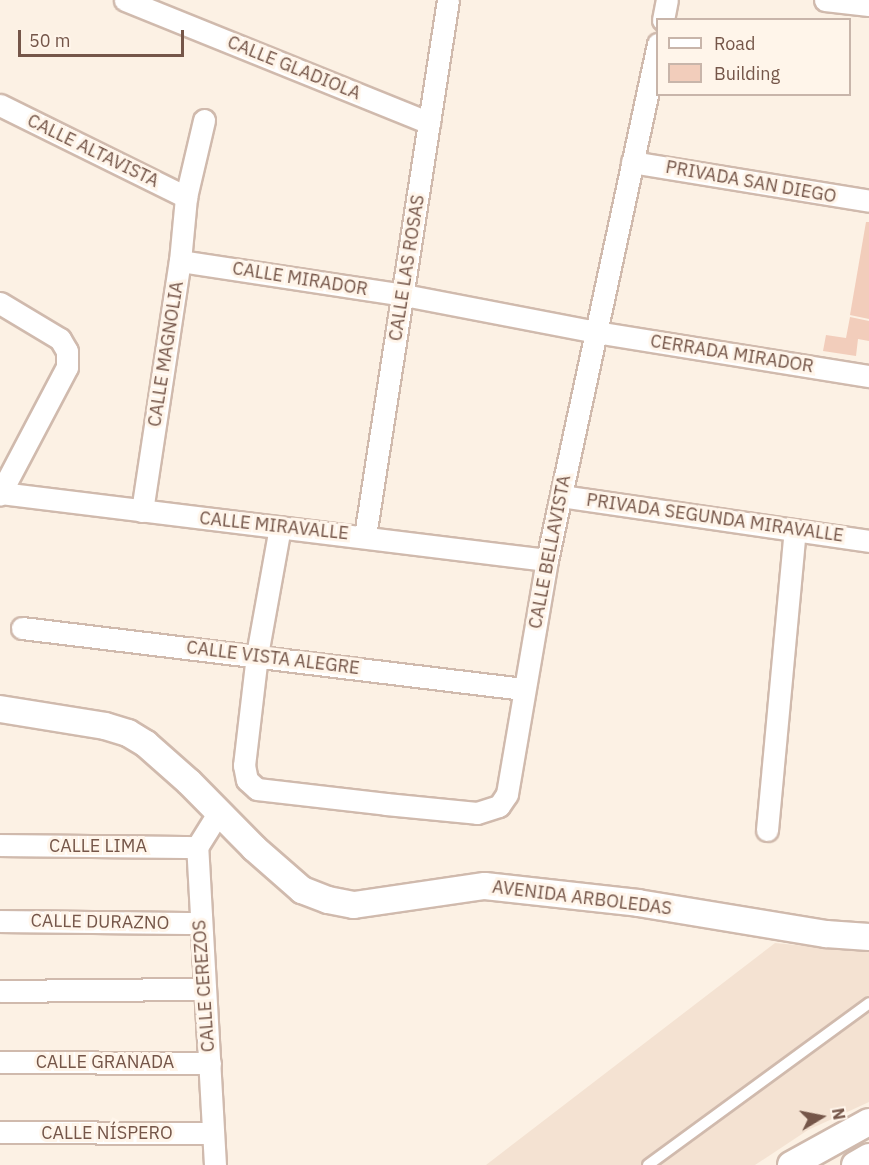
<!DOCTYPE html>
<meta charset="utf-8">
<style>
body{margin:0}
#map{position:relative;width:869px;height:1165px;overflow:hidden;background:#fcf1e4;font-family:"IBM Plex Sans",sans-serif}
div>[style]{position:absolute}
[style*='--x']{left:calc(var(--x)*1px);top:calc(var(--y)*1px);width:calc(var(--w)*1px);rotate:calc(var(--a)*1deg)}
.residential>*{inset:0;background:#f4e2d2}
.building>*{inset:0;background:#f2cdbb}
.roads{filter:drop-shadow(2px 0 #d0baad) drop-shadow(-2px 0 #d0baad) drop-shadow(0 2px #d0baad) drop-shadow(0 -2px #d0baad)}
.service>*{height:10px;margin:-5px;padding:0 5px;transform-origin:5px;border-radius:5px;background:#fff}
.minor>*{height:21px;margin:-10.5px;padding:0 10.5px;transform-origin:10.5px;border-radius:10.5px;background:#fff}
.tertiary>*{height:26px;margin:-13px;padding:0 13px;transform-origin:13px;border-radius:13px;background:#fff}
span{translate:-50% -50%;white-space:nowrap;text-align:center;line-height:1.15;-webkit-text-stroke:6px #fff5ea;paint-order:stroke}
.street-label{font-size:18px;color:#755649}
.legend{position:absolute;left:656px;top:18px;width:195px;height:78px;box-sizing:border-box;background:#fff5ea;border:2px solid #c8b5aa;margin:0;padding:8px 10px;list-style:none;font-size:18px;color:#755649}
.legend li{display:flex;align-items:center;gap:12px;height:30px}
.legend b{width:30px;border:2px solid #c8b5aa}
.north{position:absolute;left:791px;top:1087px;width:60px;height:60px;-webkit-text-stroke:4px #fff5ea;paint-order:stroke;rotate:80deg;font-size:16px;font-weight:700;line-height:24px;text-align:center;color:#755649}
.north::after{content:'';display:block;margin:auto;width:21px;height:27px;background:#755649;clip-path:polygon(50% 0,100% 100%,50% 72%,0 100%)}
.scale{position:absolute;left:18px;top:30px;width:166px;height:27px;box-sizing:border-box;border:3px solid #755649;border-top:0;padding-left:8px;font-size:18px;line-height:21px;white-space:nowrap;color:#755649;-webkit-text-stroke:4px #fff5ea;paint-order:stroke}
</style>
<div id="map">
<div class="residential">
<i style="clip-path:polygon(775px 943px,869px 952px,869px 1102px,808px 1130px,755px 1165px,486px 1165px)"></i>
</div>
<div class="building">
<i style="clip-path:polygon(866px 222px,869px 222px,869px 319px,850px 315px)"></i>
<i style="clip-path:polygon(850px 317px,869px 321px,869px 341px,858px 339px,856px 356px,823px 351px,826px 335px,846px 338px)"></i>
</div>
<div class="roads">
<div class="service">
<i style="--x:648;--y:1165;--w:274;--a:-36.2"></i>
</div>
<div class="minor">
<i style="--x:125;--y:0;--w:328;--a:22"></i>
<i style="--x:825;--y:0;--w:44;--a:6.5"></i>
<i style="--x:663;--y:20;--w:20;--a:-79"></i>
<i style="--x:0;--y:105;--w:208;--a:26.3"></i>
<i style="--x:632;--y:162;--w:240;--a:9.3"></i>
<i style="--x:180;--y:261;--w:227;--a:8.6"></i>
<i style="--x:404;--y:295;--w:196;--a:10.9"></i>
<i style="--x:596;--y:332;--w:277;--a:9.2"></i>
<i style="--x:0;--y:303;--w:70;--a:31"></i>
<i style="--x:60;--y:339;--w:14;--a:60"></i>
<i style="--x:67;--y:351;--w:16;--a:90"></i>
<i style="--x:67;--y:367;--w:144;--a:117.8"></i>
<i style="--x:1;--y:493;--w:550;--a:7"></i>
<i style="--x:561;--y:496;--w:311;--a:8.3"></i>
<i style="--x:142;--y:511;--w:253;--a:-81.4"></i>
<i style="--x:180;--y:261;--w:64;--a:-84.6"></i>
<i style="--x:186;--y:197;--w:79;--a:-76.8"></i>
<i style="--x:280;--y:527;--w:130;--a:100.2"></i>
<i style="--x:257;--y:655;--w:111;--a:96.7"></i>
<i style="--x:244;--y:765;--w:15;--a:79"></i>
<i style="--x:247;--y:780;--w:13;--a:42"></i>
<i style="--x:257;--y:789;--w:130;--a:6.6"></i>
<i style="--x:386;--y:804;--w:91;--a:5.6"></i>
<i style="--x:477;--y:813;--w:23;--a:-18"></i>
<i style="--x:499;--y:806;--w:14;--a:-56"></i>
<i style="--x:507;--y:794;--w:237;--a:-80.3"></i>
<i style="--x:547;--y:560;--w:528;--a:-77.86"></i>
<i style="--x:365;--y:536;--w:542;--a:-81.2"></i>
<i style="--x:22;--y:628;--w:505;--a:6.94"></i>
<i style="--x:767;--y:830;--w:301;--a:-84.7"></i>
<i style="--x:0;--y:845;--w:197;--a:0.6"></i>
<i style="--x:0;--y:921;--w:200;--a:0.6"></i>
<i style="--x:0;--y:991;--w:205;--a:-0.6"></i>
<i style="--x:0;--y:1062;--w:210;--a:0.3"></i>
<i style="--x:0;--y:1132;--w:213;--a:0.3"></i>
<i style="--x:215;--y:1165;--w:319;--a:-93.2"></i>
<i style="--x:197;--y:847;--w:40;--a:-58"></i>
</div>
<div class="tertiary">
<i style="--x:0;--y:709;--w:106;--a:9.2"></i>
<i style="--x:105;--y:726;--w:24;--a:17"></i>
<i style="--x:128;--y:733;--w:21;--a:31"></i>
<i style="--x:146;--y:744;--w:57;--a:41.5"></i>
<i style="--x:189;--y:782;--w:93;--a:45.4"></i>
<i style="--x:254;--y:848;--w:64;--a:41.2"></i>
<i style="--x:302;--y:890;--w:28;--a:21"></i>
<i style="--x:328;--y:900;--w:26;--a:11"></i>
<i style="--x:354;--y:905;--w:132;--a:-8.3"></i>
<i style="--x:485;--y:886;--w:154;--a:6.3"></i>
<i style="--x:638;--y:903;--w:191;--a:9.4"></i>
<i style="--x:826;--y:934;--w:43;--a:4"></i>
<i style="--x:791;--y:1165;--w:89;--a:-28.9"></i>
<i style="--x:855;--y:1165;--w:16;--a:-30"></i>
</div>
</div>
<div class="street-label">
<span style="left:294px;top:68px;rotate:22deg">CALLE GLADIOLA</span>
<span style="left:93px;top:151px;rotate:26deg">CALLE ALTAVISTA</span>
<span style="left:751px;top:182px;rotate:10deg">PRIVADA SAN DIEGO</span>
<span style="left:407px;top:268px;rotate:-81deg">CALLE LAS ROSAS</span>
<span style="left:300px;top:279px;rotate:9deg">CALLE MIRADOR</span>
<span style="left:166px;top:354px;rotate:-81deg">CALLE MAGNOLIA</span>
<span style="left:732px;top:354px;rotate:9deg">CERRADA MIRADOR</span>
<span style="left:715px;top:518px;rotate:8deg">PRIVADA SEGUNDA MIRAVALLE</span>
<span style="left:274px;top:526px;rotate:6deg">CALLE MIRAVALLE</span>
<span style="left:550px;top:552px;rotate:-79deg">CALLE BELLAVISTA</span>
<span style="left:273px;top:658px;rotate:7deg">CALLE VISTA ALEGRE</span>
<span style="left:98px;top:846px">CALLE LIMA</span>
<span style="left:582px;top:898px;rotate:7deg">AVENIDA ARBOLEDAS</span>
<span style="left:100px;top:922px;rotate:1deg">CALLE DURAZNO</span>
<span style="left:204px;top:986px;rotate:-94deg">CALLE CEREZOS</span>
<span style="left:105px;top:1062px">CALLE GRANADA</span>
<span style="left:107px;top:1133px">CALLE NÍSPERO</span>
</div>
<ul class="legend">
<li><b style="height:8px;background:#fff"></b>Road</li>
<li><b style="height:16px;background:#f2cdbb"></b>Building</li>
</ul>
<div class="north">N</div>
<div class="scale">50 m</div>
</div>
